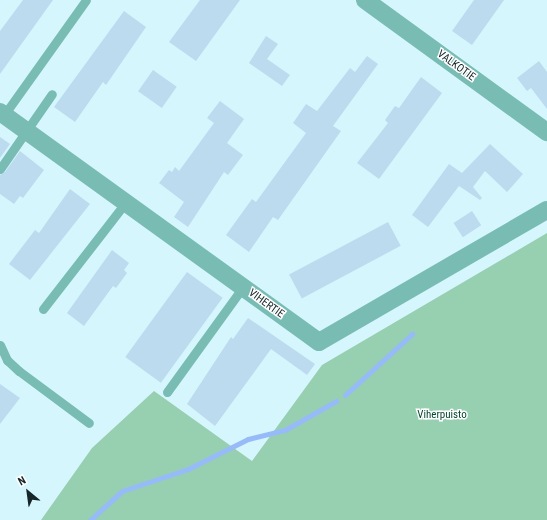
<!DOCTYPE html>
<style>
body{margin:0}
#map{position:relative;width:547px;height:520px;overflow:hidden;background:#d6f6fd;font-family:"Roboto Condensed",sans-serif}
div>[style]{position:absolute}
[style*='--x']{left:calc(var(--x)*1px);top:calc(var(--y)*1px);width:calc(var(--w)*1px);rotate:calc(var(--a)*1deg)}
.green>*{inset:0;background:#97cfb1}
.stream>*{height:5px;margin:-2.5px;padding:0 2.5px;transform-origin:2.5px;border-radius:2.5px;background:#97bbf8}
.building>*{inset:0;background:#bcdbef;transform-origin:0 0}
.lane>*{height:9px;margin:-4.5px;padding:0 4.5px;transform-origin:4.5px;border-radius:4.5px;background:#78bcb3}
.street>*{height:18px;margin:-9px;padding:0 9px;transform-origin:9px;border-radius:9px;background:#78bcb3}
span{translate:-50% -50%;white-space:nowrap;text-align:center;line-height:1.15;-webkit-text-stroke:3px #fff;paint-order:stroke}
.street-label{font-size:11px;color:#162629}
.park-label{font-size:11px;color:#06472e}
.north{position:absolute;left:8px;top:472px;width:40px;height:40px;-webkit-text-stroke:3px #fff;paint-order:stroke;rotate:331deg;font-size:11px;font-weight:700;line-height:16px;text-align:center;color:#162629}
.north::after{content:'';display:block;margin:auto;width:14px;height:18px;background:#162629;clip-path:polygon(50% 0,100% 100%,50% 72%,0 100%)}
</style>
<div id="map">
<div class="green">
<i style="clip-path:polygon(547px 233px,547px 520px,41px 520px,92px 448px,154px 391px,252px 461px,322px 365px)"></i>
</div>
<div class="stream">
<i style="--x:345;--y:395;--w:91;--a:-42.3"></i>
<i style="--x:90;--y:520;--w:43;--a:-42.2"></i>
<i style="--x:122;--y:491;--w:70;--a:-18.4"></i>
<i style="--x:188;--y:469;--w:67;--a:-26.6"></i>
<i style="--x:248;--y:439;--w:38;--a:-14"></i>
<i style="--x:285;--y:430;--w:59;--a:-29.6"></i>
</div>
<div class="building">
<i style="clip-path:polygon(23px 0,53px 0,0 74px,0 31px)"></i>
<i style="clip-path:polygon(200px 0,240px 0,196px 61px,169px 42px)"></i>
<i style="clip-path:polygon(474px 0,504px 0,472px 45px,452px 31px)"></i>
<i style="clip-path:polygon(124px 11px,146px 27px,106px 85px,103px 82px,75px 122px,54px 107px)"></i>
<i style="clip-path:polygon(266px 36px,278px 44px,267px 59px,290px 75px,282px 86px,249px 63px)"></i>
<i style="clip-path:polygon(367px 56px,378px 64px,333px 126px,341px 131px,278px 220px,273px 217px,249px 252px,226px 235px,252px 199px,256px 202px,306px 133px,293px 123px,306px 104px,317px 111px,350px 68px,355px 72px)"></i>
<i style="clip-path:polygon(539px 61px,547px 72px,547px 109px,531px 88px,527px 91px,517px 78px)"></i>
<i style="left:153px;top:70px;width:29px;height:26px;rotate:35deg"></i>
<i style="clip-path:polygon(421px 77px,442px 93px,379px 179px,357px 163px,388px 123px,385px 120px,395px 106px,399px 108px)"></i>
<i style="clip-path:polygon(220px 101px,244px 119px,227px 143px,243px 155px,228px 175px,224px 172px,188px 227px,174px 217px,184px 202px,159px 183px,169px 170px,172px 172px,175px 167px,179px 171px,214px 123px,207px 118px)"></i>
<i style="clip-path:polygon(0 137px,10px 144px,0 158px)"></i>
<i style="clip-path:polygon(490px 144px,523px 174px,507px 192px,485px 171px,473px 187px,482px 198px,480px 200px,459px 186px,428px 227px,412px 215px,449px 164px,462px 173px)"></i>
<i style="clip-path:polygon(20px 151px,44px 170px,23px 198px,20px 196px,14px 204px,0 194px,0 175px,5px 172px)"></i>
<i style="clip-path:polygon(70px 189px,90px 204px,30px 280px,9px 264px,35px 230px,39px 233px)"></i>
<i style="left:472px;top:211px;width:17px;height:22px;rotate:57deg"></i>
<i style="left:388px;top:222px;width:27px;height:112px;rotate:62deg"></i>
<i style="clip-path:polygon(112px 250px,129px 263px,124px 270px,127px 273px,116px 288px,113px 286px,84px 326px,67px 313px)"></i>
<i style="left:187px;top:272px;width:44px;height:105px;rotate:36deg"></i>
<i style="clip-path:polygon(248px 318px,315px 364px,307px 375px,271px 349px,215px 426px,187px 404px,231px 337px,233px 339px)"></i>
<i style="clip-path:polygon(0 384px,20px 398px,0 424px)"></i>
</div>
<div class="lane">
<i style="--x:4;--y:115;--w:141;--a:-54.5"></i>
<i style="--x:0;--y:169;--w:91;--a:-55.3"></i>
<i style="--x:43;--y:309;--w:135;--a:-52.2"></i>
<i style="--x:0;--y:345;--w:17;--a:65"></i>
<i style="--x:7;--y:360;--w:16;--a:43"></i>
<i style="--x:19;--y:371;--w:87;--a:36.6"></i>
<i style="--x:167;--y:392;--w:130;--a:-54.1"></i>
</div>
<div class="street">
<i style="--x:365;--y:0;--w:225;--a:36"></i>
<i style="--x:0;--y:112;--w:393;--a:35.8"></i>
<i style="--x:319;--y:342;--w:263;--a:-30.1"></i>
</div>
<div class="street-label">
<span style="left:456px;top:66px;rotate:36deg">VALKOTIE</span>
<span style="left:266px;top:304px;rotate:36deg">VIHERTIE</span>
</div>
<div class="park-label">
<span style="left:442px;top:415px">Viherpuisto</span>
</div>
<div class="north">N</div>
</div>
